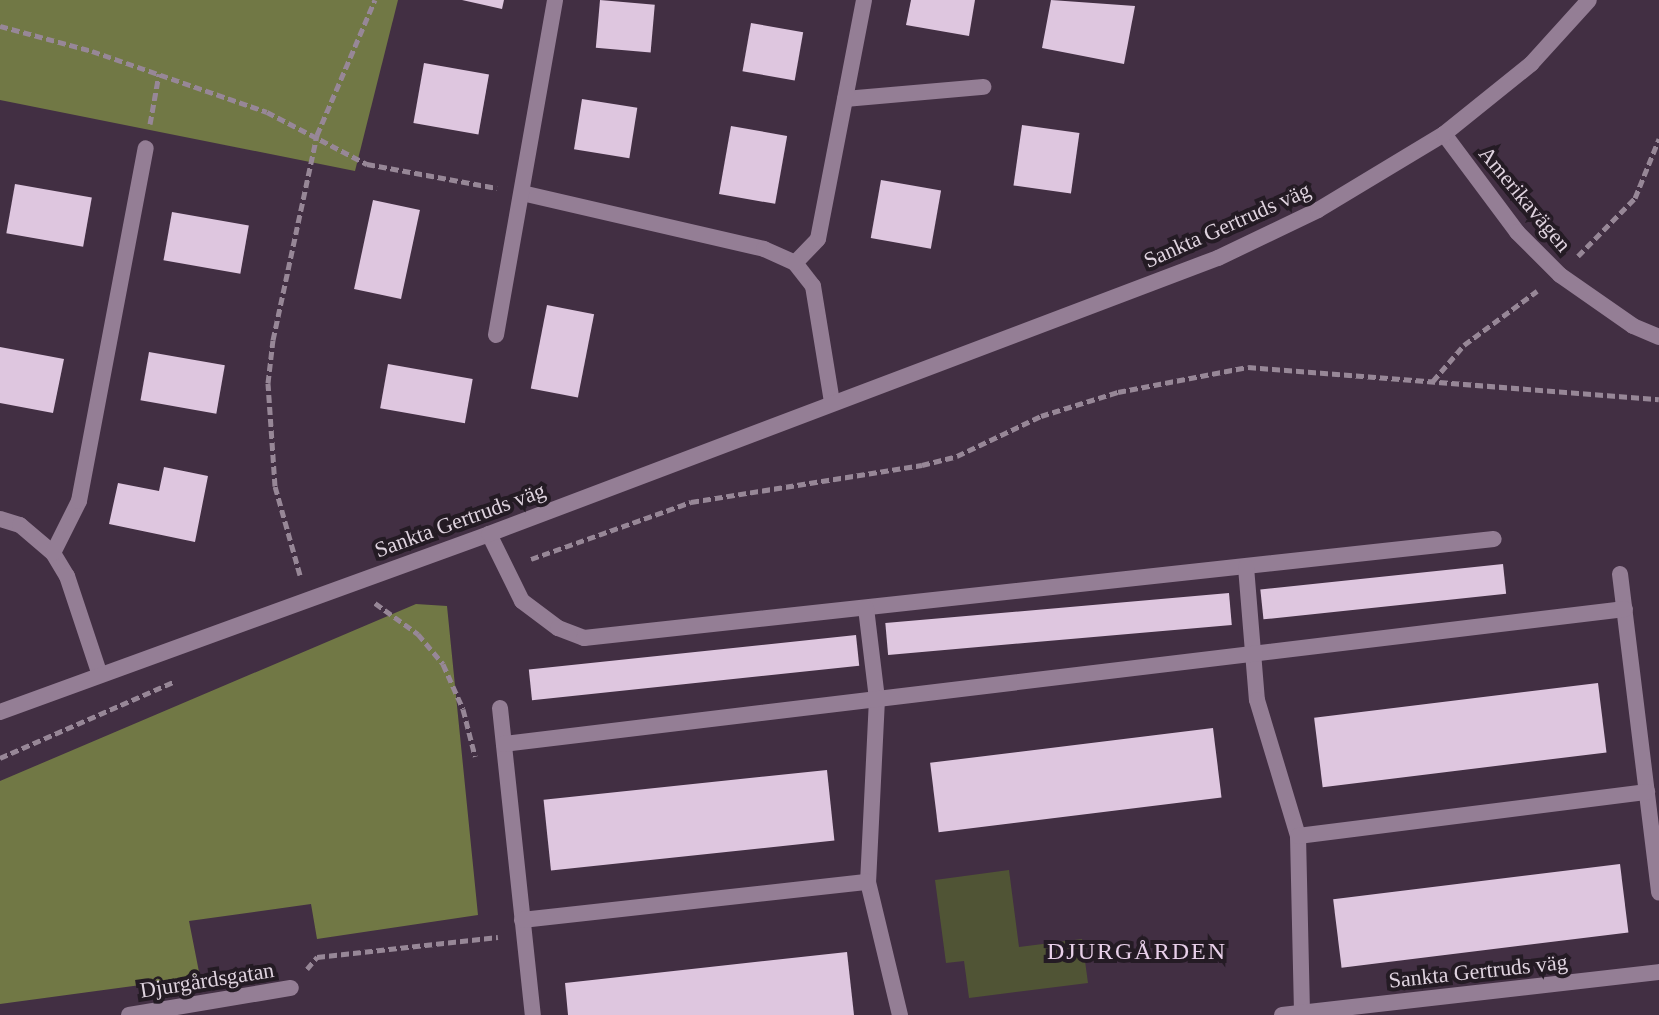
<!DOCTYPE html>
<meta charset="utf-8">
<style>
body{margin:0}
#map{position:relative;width:1659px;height:1015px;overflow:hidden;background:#422f43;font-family:"Times New Roman",serif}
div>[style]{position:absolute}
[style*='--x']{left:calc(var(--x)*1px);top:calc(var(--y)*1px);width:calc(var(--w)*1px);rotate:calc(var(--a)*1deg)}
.green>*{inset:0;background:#505435}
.forest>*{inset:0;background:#717845}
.building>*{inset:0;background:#dec6df;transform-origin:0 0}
.path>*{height:5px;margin-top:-2.5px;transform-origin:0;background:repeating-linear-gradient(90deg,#978797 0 8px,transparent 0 12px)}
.lane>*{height:16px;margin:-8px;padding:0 8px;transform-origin:8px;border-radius:8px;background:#947e95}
.street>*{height:16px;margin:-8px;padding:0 8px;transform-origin:8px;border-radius:8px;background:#947e95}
span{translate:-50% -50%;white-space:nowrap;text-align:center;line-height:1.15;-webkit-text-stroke:8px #241b24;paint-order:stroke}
.street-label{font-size:22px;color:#dfd3df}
.neighbourhood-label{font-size:24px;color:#e8d0e9;letter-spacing:2px}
</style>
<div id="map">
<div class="green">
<i style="clip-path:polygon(1009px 870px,1019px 947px,1082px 939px,1088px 983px,969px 998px,964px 961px,946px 963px,935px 880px)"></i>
</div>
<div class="forest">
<i style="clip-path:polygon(0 0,398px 0,355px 171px,0 100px)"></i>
<i style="clip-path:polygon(416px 604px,447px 606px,478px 915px,317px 939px,311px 904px,189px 921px,200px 977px,0 1004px,0 781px)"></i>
</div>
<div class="building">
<i style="clip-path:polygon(462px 0,504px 0,502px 9px)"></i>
<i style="left:600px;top:0;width:55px;height:48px;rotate:5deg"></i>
<i style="clip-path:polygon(911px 0,975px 0,969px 36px,906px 25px)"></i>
<i style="clip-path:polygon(1051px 0,1135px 6px,1124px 64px,1042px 48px)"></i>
<i style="left:751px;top:23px;width:53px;height:49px;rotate:10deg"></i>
<i style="left:424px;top:63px;width:66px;height:61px;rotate:10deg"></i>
<i style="left:582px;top:99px;width:56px;height:51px;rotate:9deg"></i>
<i style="left:1022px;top:125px;width:58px;height:61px;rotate:8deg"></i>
<i style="left:731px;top:126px;width:57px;height:69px;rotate:10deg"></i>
<i style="left:881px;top:180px;width:61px;height:59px;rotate:10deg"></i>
<i style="left:15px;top:184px;width:78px;height:50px;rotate:10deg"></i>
<i style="left:373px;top:200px;width:48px;height:91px;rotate:12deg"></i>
<i style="left:172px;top:212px;width:78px;height:49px;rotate:10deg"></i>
<i style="left:547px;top:305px;width:48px;height:85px;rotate:11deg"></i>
<i style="clip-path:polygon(0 347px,64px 359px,53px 413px,0 403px)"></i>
<i style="left:149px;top:352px;width:77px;height:49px;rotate:10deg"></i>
<i style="left:388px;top:364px;width:86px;height:45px;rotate:10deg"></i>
<i style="clip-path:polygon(164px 467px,208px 476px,195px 542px,109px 524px,118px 483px,159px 491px)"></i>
<i style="left:1503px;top:564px;width:30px;height:244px;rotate:84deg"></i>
<i style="left:1229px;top:593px;width:32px;height:345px;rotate:85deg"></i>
<i style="left:856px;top:635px;width:31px;height:329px;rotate:84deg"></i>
<i style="left:1598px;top:683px;width:70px;height:286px;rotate:83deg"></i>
<i style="left:1213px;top:728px;width:70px;height:285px;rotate:83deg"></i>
<i style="left:827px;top:770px;width:71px;height:285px;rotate:84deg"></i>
<i style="left:1620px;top:864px;width:69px;height:289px;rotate:83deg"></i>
<i style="clip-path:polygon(847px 952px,854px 1015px,568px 1015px,565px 983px)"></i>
</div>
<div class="path">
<i style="--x:0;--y:26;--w:95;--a:15.2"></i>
<i style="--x:92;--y:51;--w:185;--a:19.2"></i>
<i style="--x:267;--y:112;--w:113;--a:27.5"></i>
<i style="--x:367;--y:164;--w:132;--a:10.5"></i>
<i style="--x:150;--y:124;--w:51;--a:-79.8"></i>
<i style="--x:1578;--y:256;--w:81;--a:-45.5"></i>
<i style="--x:1635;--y:198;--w:64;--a:-67.9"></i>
<i style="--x:1433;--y:381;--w:48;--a:-49.3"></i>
<i style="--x:1464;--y:345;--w:91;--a:-36.5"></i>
<i style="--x:531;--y:559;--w:170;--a:-19.6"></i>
<i style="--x:691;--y:502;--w:234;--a:-9.1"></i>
<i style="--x:922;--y:465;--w:36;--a:-14"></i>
<i style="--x:957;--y:456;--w:93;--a:-25.5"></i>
<i style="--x:1041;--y:416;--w:81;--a:-17.3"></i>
<i style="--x:1118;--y:392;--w:132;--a:-10.9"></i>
<i style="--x:1248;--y:367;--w:412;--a:4.5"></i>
<i style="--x:300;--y:575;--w:92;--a:-105.7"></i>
<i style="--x:275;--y:486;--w:103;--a:-93.9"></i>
<i style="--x:268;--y:383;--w:43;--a:-83.4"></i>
<i style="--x:273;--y:340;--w:210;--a:-77.9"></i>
<i style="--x:317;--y:135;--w:147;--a:-66.8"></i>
<i style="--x:375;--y:603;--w:53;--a:35.8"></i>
<i style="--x:418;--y:634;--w:39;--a:50"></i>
<i style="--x:443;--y:664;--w:49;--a:66"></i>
<i style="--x:463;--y:709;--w:49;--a:75.7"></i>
<i style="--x:0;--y:758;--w:191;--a:-23.7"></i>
<i style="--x:307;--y:969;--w:16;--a:-50"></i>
<i style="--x:317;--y:957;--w:182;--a:-6.3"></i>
</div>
<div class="lane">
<i style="--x:489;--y:534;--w:75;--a:63.8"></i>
<i style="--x:522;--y:601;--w:45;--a:36.9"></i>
<i style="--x:558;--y:628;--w:28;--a:21"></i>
<i style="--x:584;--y:638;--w:915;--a:-6.21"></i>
</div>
<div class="street">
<i style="--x:845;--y:99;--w:139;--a:-5"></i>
<i style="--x:1444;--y:134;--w:122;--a:53.3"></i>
<i style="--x:1517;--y:232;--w:61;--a:45"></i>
<i style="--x:1560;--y:275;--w:89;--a:34.9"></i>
<i style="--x:1633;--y:326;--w:28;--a:23"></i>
<i style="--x:522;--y:193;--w:248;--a:13"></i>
<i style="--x:764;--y:249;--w:34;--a:24"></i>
<i style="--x:795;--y:263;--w:29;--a:52"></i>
<i style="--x:813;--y:286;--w:118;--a:80.7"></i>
<i style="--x:795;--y:263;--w:33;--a:-46"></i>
<i style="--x:818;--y:239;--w:243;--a:-79.1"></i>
<i style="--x:496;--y:335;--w:340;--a:-80"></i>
<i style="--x:0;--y:519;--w:21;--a:17"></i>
<i style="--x:20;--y:525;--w:43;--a:40.3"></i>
<i style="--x:53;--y:553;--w:27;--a:59"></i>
<i style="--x:67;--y:576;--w:104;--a:71.6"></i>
<i style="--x:53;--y:553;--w:58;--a:-63.4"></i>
<i style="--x:79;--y:501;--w:359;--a:-79.3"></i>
<i style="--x:1246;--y:567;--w:133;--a:85.3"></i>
<i style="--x:1257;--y:700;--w:142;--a:73.2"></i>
<i style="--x:1298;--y:836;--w:177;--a:88.7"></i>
<i style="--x:1620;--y:574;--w:321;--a:83"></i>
<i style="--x:866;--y:608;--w:92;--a:83.1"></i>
<i style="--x:877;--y:699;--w:183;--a:92.8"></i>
<i style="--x:868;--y:882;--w:137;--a:76.5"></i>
<i style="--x:500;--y:708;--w:309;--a:83.9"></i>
<i style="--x:0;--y:712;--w:520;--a:-20"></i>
<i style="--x:489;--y:534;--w:779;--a:-20.74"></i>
<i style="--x:1218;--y:258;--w:111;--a:-25.6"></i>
<i style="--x:1318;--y:210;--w:147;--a:-31.1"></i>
<i style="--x:1444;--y:134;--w:112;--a:-38.8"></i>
<i style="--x:1531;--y:64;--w:86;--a:-47.8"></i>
<i style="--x:504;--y:744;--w:1129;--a:-6.87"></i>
<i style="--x:1298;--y:836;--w:352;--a:-7.2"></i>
<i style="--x:522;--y:920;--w:348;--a:-6.3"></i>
<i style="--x:129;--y:1015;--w:164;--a:-9.5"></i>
<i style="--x:1282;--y:1015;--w:379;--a:-6.5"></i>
</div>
<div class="street-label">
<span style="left:1525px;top:199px;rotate:50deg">Amerikavägen</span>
<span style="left:1227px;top:225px;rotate:-24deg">Sankta Gertruds väg</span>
<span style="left:460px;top:520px;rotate:-20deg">Sankta Gertruds väg</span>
<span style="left:1478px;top:971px;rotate:-6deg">Sankta Gertruds väg</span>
<span style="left:207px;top:980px;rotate:-9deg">Djurgårdsgatan</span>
</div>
<div class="neighbourhood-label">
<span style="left:1137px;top:952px">DJURGÅRDEN</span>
</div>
</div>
